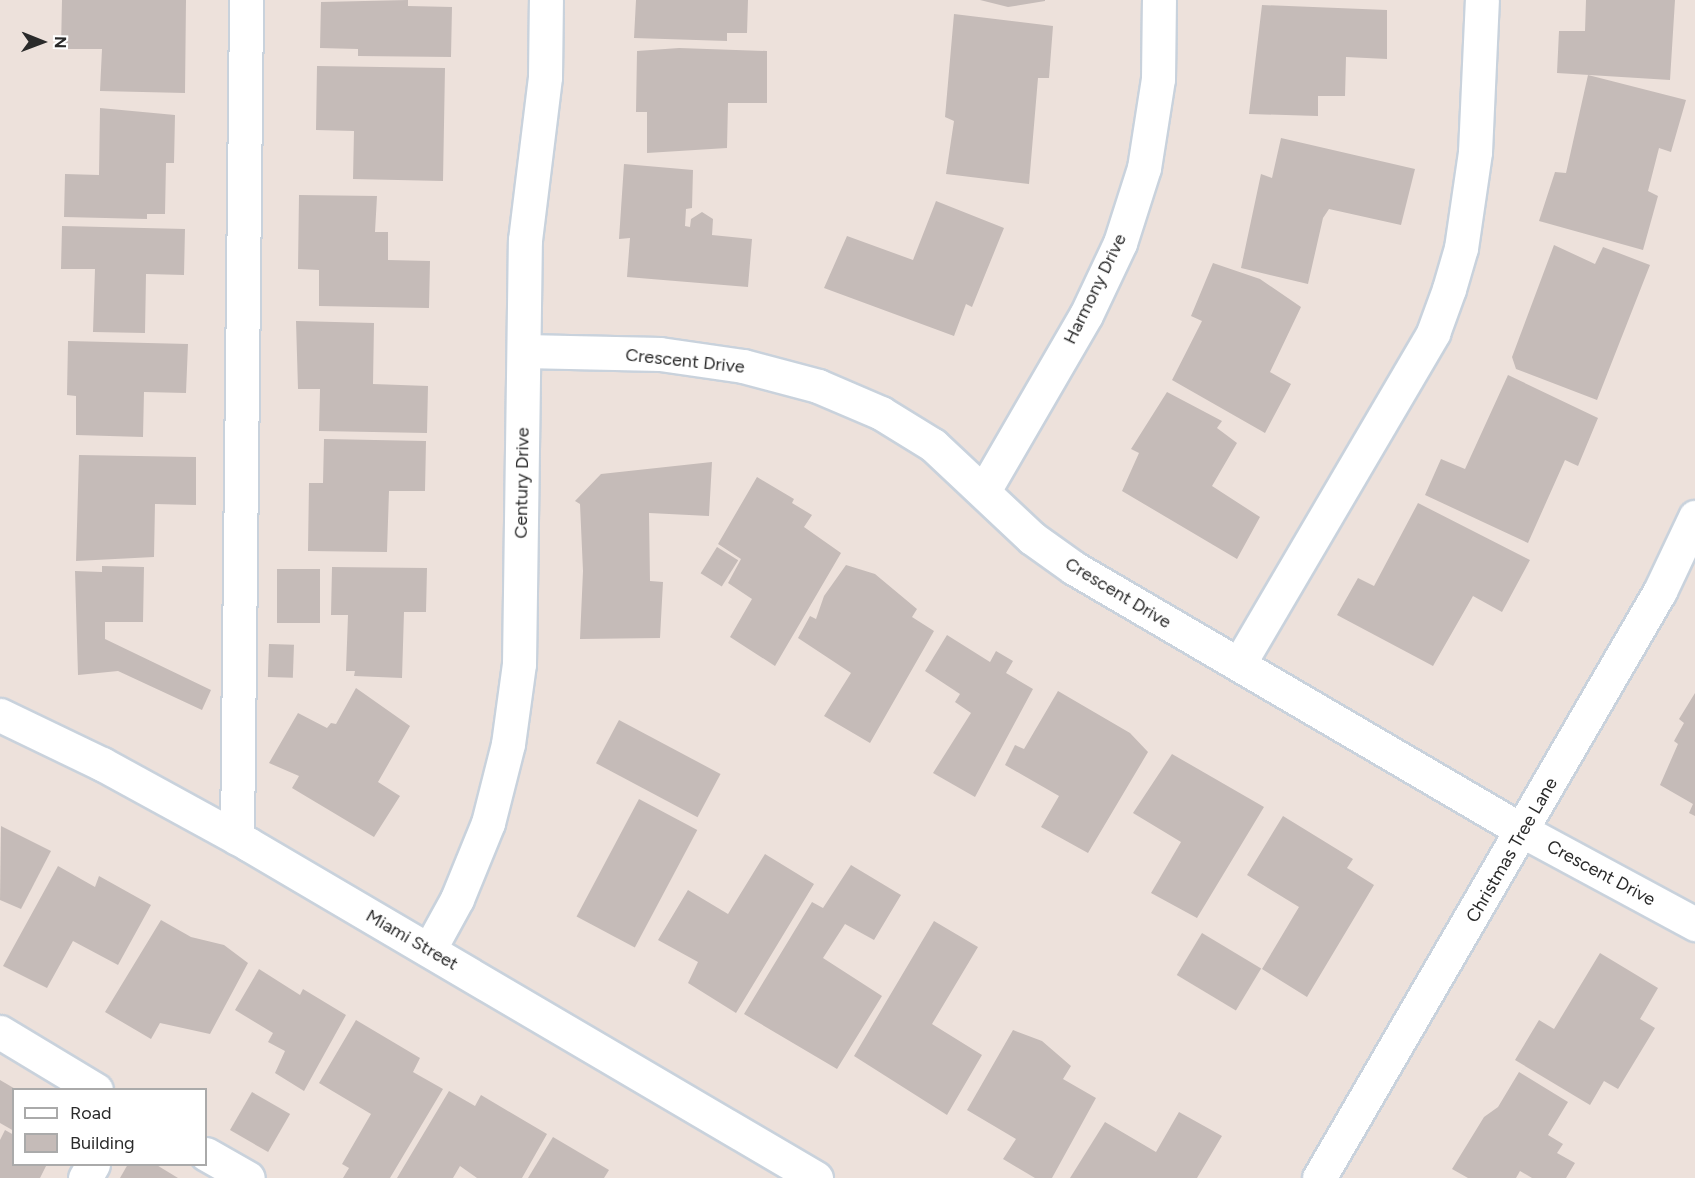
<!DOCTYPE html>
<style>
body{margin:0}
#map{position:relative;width:1695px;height:1178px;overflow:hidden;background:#ede1db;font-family:Figtree,sans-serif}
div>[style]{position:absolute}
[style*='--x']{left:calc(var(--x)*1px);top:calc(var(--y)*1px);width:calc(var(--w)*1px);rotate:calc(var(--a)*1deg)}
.building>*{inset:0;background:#c5bbb8;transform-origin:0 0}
.roads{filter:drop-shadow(2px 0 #c9d2dc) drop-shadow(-2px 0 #c9d2dc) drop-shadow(0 2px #c9d2dc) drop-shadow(0 -2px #c9d2dc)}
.minor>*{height:33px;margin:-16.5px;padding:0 16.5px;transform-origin:16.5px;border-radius:16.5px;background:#fff}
span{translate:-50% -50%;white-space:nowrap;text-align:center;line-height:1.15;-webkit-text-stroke:4.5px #fff;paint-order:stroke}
.street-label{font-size:18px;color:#2a2a2a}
.legend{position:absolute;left:12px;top:1088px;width:195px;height:78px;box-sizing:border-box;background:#fff;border:2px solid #aaa;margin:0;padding:8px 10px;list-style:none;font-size:18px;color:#2a2a2a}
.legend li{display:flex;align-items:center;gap:12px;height:30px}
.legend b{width:30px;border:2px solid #aaa}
.north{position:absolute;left:12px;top:12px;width:60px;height:60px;-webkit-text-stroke:4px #fff;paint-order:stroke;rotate:91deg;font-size:16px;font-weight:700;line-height:24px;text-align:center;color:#2a2a2a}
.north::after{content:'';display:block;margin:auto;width:21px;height:27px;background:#2a2a2a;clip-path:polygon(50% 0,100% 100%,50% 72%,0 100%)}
</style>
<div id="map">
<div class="building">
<i style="clip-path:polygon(62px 0,186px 0,185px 93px,100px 91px,102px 49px,61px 49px)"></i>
<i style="clip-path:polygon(408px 0,408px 6px,452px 7px,451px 57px,358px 56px,358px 49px,320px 48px,321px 2px)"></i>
<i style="clip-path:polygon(636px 0,748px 0,747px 33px,727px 33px,727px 41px,634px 38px)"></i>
<i style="clip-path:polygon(980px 0,1045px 0,1045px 1px,1008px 7px)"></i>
<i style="clip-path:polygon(1586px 0,1675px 0,1670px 80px,1557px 73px,1559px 31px,1585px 31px)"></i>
<i style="clip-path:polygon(1262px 5px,1387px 10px,1387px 59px,1346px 57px,1345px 96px,1318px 96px,1318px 116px,1249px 114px)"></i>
<i style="clip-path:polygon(954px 14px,1053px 26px,1049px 78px,1038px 78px,1029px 184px,946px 174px,954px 121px,945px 117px)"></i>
<i style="clip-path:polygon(679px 48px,767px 51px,767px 103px,728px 103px,727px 148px,647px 153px,647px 112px,636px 112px,637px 51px)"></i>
<i style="clip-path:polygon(317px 66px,445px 68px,443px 181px,353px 179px,354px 131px,316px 130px)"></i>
<i style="clip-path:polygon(1588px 75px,1686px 100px,1671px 152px,1659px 148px,1648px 191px,1658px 196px,1643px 250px,1539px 221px,1555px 172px,1566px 173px)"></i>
<i style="clip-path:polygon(100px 108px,175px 115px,174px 163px,166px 163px,165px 214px,147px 214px,147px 219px,64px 217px,65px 174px,99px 175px)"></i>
<i style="clip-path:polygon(1281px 138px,1415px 169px,1401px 225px,1329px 209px,1323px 218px,1308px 284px,1241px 268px,1261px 174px,1272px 178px)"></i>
<i style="clip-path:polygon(624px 164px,693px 170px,692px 208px,686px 209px,685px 226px,690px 227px,691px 219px,702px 212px,713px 219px,712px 235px,752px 239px,748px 287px,627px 277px,630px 238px,619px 239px)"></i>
<i style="clip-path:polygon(299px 195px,377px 196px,375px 232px,388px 232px,388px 260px,430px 261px,429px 308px,319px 306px,319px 270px,298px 269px)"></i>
<i style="clip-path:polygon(936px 201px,1004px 228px,972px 307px,966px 304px,954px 336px,824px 288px,847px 236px,913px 260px)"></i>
<i style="clip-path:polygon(62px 226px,185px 229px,184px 275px,146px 274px,145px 333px,93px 332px,95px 269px,61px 269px)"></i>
<i style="clip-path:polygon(1554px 245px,1595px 264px,1603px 247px,1650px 265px,1597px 400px,1516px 369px,1512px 357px)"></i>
<i style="clip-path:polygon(1213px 263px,1260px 279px,1301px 307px,1270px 372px,1291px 384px,1265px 433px,1172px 380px,1202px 321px,1191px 316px)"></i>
<i style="clip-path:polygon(296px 321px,374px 323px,373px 384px,428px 386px,427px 433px,319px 431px,320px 389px,298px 389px)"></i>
<i style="clip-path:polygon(68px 341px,188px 344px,186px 393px,144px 392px,143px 437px,76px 435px,76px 396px,67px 395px)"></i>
<i style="clip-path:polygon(1508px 375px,1598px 418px,1578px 466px,1565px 460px,1528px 543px,1425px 495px,1441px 459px,1465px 469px)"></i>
<i style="clip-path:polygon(1167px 392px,1222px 421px,1217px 428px,1237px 443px,1212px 486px,1260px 517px,1237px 559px,1122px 491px,1139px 453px,1131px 449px)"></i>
<i style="clip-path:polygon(324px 439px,426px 441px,425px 491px,389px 491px,387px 552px,308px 551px,309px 483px,323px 483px)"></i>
<i style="clip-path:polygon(79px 455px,196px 457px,196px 505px,155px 504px,154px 557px,76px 561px)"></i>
<i style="clip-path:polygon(712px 462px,709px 516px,649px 513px,650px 581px,663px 582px,660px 638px,580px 639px,583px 571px,580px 504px,575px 501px,601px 474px)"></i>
<i style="clip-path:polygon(757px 477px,794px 499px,792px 503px,812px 515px,804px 527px,841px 553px,775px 666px,730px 637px,752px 599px,728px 583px,741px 559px,718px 544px)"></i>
<i style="clip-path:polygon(1418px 503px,1530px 560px,1502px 612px,1473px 596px,1433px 666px,1337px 615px,1358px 578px,1374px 586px)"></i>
<i style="left:717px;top:547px;width:25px;height:31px;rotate:32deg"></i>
<i style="clip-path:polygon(846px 565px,875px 574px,917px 609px,912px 617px,934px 631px,870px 743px,824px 716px,851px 673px,798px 638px,810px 616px,816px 619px,824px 596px)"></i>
<i style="clip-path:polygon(102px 566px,144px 567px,143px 622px,105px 622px,105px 639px,211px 690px,202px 710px,118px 671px,78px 675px,75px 571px,102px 572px)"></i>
<i style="clip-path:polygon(332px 567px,427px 568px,426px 612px,404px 612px,402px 678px,354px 676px,355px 671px,346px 671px,348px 615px,331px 615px)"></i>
<i style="left:277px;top:569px;width:43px;height:54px"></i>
<i style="clip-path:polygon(947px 635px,990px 662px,996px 651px,1013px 661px,1006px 673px,1033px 689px,975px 797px,933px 773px,971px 713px,955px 702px,960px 694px,925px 671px)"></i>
<i style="left:269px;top:644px;width:25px;height:33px;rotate:2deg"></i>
<i style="clip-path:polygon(356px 688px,410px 726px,378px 782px,400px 796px,374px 837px,292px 788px,299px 776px,269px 763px,298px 713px,327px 728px,331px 723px,336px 724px)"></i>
<i style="clip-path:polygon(1058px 691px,1130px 733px,1148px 752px,1088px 853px,1041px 827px,1059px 796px,1005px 765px,1015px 745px,1024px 749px)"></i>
<i style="clip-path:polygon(1695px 693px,1695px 816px,1689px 813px,1693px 804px,1660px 785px,1678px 744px,1674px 741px,1684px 723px,1679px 719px)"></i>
<i style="left:619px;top:720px;width:115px;height:49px;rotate:28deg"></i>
<i style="clip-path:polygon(1172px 754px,1264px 807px,1197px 918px,1151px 893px,1181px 842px,1133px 813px)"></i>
<i style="left:639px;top:799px;width:66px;height:133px;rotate:28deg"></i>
<i style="clip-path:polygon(1283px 816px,1353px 859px,1347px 868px,1374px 885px,1307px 997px,1262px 969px,1299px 907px,1247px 875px)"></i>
<i style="clip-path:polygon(1px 826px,51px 851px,21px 909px,0 900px)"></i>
<i style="clip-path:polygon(765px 854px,814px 884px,736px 1013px,688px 983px,698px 962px,658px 940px,688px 890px,728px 914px)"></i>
<i style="clip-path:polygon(851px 865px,901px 895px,874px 940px,845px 924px,823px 958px,882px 996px,837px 1069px,744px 1014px,812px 902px,823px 908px)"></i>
<i style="clip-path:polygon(58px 866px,95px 887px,99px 876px,151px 905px,118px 965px,73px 941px,47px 988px,3px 966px)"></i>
<i style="clip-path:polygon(161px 920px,191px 937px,224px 945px,248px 963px,210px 1034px,160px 1023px,151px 1039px,105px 1012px)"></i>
<i style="clip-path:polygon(934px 921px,978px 947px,932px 1024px,982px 1055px,947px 1115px,854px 1056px)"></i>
<i style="left:1202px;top:933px;width:69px;height:49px;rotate:31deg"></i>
<i style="clip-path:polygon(1600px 953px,1658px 988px,1640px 1019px,1655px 1028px,1618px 1089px,1604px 1081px,1590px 1105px,1515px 1060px,1539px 1020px,1554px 1029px)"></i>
<i style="clip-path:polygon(259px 969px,300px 995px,303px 989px,346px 1015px,304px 1091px,275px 1073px,285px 1051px,268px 1042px,273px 1033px,235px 1010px)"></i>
<i style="clip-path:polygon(356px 1020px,420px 1058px,413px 1072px,443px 1089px,390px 1178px,343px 1178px,349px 1168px,342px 1164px,371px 1114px,319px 1083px)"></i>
<i style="clip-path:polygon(1013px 1030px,1042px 1041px,1071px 1066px,1063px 1079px,1096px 1098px,1052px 1178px,1035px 1178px,1003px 1159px,1016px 1139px,967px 1110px)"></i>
<i style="clip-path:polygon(1519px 1072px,1568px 1102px,1548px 1135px,1563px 1144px,1557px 1153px,1575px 1163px,1566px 1178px,1532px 1178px,1520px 1171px,1516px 1178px,1468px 1178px,1452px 1169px,1484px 1117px,1498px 1107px)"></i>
<i style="clip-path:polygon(0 1080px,17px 1090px,14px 1131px,0 1123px)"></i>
<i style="clip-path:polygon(449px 1091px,475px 1106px,481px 1095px,547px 1134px,522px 1178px,477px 1178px,460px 1166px,453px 1178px,397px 1178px)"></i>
<i style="left:252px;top:1092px;width:44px;height:44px;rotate:30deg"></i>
<i style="clip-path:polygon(1179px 1112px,1222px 1136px,1197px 1178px,1070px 1178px,1105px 1122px,1156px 1152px)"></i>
<i style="clip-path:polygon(5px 1130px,14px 1135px,14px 1164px,47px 1164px,40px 1178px,0 1178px,0 1140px)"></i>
<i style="clip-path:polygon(553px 1137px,609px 1170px,604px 1178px,528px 1178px)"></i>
<i style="clip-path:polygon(128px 1164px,155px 1164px,178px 1178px,120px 1178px)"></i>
</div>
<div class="roads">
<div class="minor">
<i style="--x:524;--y:351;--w:136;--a:1.3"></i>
<i style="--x:660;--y:354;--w:84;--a:8.2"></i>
<i style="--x:743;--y:366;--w:78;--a:14.9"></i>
<i style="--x:818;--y:386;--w:69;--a:23.2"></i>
<i style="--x:881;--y:413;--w:61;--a:31.6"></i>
<i style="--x:933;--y:445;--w:136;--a:43.2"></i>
<i style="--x:1032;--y:538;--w:52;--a:35.5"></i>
<i style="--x:1074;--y:568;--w:520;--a:30.36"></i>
<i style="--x:1523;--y:831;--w:196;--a:28.4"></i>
<i style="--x:985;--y:489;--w:201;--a:-59.9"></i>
<i style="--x:1086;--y:315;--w:80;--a:-64.7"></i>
<i style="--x:1120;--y:243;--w:79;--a:-72.3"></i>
<i style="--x:1144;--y:168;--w:90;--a:-81.1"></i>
<i style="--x:1158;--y:79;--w:79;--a:-89.3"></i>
<i style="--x:1239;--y:664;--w:384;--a:-59.6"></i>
<i style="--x:1433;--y:333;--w:47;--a:-70"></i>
<i style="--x:1449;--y:289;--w:43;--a:-73.7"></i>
<i style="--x:1461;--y:248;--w:97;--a:-81.7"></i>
<i style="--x:1475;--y:152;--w:152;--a:-87.4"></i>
<i style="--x:0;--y:715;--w:113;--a:25.7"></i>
<i style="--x:102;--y:764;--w:166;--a:28.7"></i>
<i style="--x:248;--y:844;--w:659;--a:30.46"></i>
<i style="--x:237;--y:838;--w:838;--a:-89.38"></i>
<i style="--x:429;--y:950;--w:58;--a:-61.2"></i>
<i style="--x:457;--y:899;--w:82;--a:-67.8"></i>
<i style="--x:488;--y:823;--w:81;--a:-75.8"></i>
<i style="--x:508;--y:744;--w:81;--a:-82.2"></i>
<i style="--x:519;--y:664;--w:424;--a:-89.2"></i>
<i style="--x:525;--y:240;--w:164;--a:-83"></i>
<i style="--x:545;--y:77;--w:77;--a:-89.3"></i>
<i style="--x:0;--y:1032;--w:112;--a:31.1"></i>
<i style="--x:206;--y:1154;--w:48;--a:29.7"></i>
<i style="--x:85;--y:1178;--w:16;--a:-60"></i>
<i style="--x:1319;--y:1178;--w:679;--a:-59.85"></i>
<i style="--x:1660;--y:591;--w:82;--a:-64.7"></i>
</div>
</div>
<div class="street-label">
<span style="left:1095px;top:289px;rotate:-64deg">Harmony Drive</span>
<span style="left:685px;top:361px;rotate:6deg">Crescent Drive</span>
<span style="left:522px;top:483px;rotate:-89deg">Century Drive</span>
<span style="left:1118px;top:593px;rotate:31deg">Crescent Drive</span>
<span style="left:1512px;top:850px;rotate:-60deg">Christmas Tree Lane</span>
<span style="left:1601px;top:873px;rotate:28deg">Crescent Drive</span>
<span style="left:412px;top:940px;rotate:30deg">Miami Street</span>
</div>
<ul class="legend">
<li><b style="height:8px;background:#fff"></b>Road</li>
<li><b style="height:16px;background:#c5bbb8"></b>Building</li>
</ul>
<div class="north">N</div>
</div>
